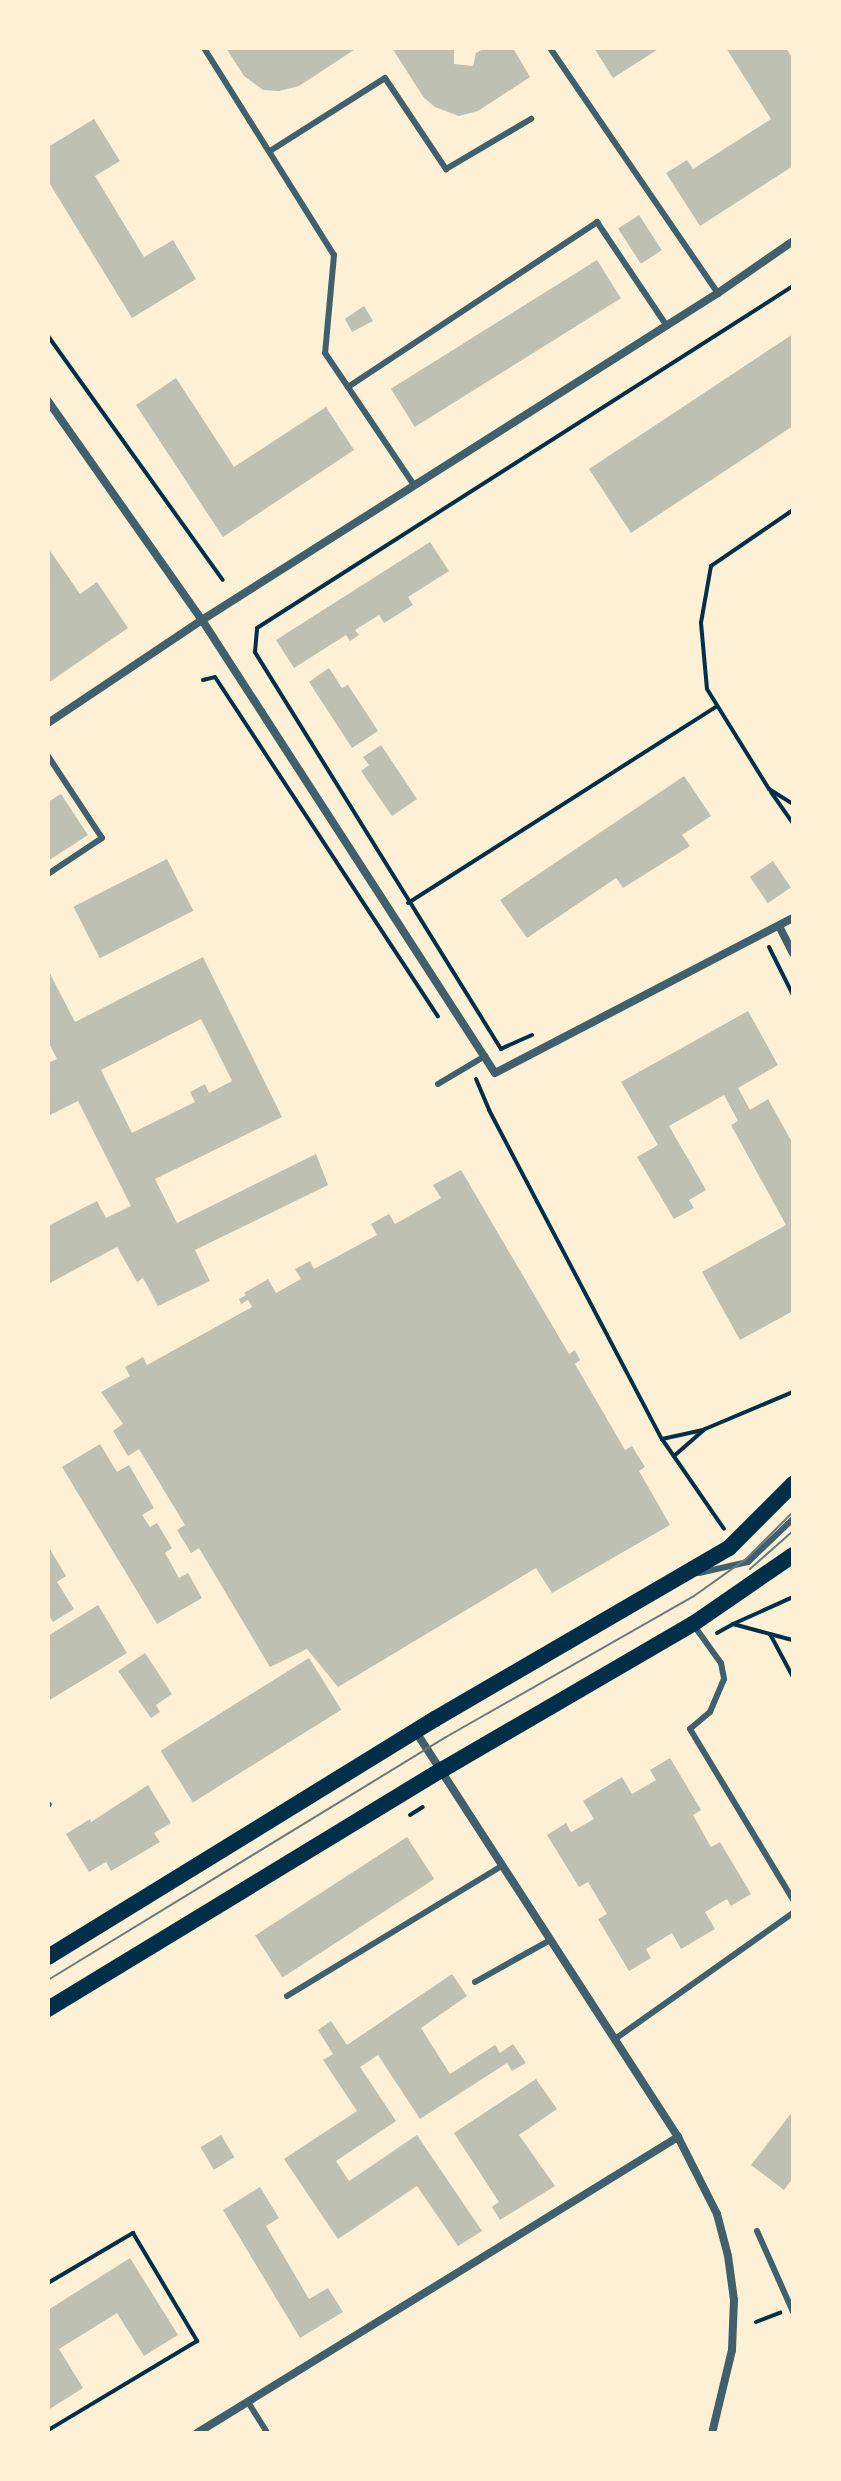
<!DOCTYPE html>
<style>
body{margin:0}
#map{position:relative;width:841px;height:2481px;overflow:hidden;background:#fdf0d5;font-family:"DejaVu Sans",sans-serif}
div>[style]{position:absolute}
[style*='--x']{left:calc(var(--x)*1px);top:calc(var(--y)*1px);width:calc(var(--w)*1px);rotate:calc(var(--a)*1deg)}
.building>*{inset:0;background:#bec0b2;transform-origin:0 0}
.path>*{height:4px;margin:-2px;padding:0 2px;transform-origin:2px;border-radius:2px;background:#003049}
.service>*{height:6px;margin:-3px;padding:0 3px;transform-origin:3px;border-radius:3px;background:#3f606c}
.minor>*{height:8px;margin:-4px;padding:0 4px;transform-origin:4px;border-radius:4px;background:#3f606c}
.secondary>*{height:16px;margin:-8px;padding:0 8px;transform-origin:8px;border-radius:8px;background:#003049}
.tram>*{height:2px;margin:-1px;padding:0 1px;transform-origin:1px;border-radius:1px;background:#657d81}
span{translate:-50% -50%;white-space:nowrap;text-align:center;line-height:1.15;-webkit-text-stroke:8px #fdf0d5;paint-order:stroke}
.frame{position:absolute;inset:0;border:50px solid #fdf0d5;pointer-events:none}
</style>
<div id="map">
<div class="building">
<i style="clip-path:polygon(226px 48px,357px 48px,299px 86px,279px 91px,263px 90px,244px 76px)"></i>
<i style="clip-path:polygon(392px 48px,454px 48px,454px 64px,473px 66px,476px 53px,485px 48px,513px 48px,530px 77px,478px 111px,459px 116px,435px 107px,424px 98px)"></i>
<i style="clip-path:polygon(594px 48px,660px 48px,613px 78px)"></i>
<i style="clip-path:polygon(726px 48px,786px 48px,793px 59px,793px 166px,700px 226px,666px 173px,687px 160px,693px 169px,771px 119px)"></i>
<i style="clip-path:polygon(94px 119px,120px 161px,95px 176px,144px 257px,173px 240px,196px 279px,132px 318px,48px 181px,48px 147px)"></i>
<i style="left:639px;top:215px;width:42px;height:25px;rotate:57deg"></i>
<i style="left:597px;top:260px;width:45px;height:243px;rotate:58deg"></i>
<i style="clip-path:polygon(364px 306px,373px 321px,352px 332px,345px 319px)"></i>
<i style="clip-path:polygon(793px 334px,793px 426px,631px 533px,589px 469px)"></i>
<i style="clip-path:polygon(176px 378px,234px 467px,326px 407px,354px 450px,223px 537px,136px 405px)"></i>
<i style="clip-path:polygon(430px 542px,449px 571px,408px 597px,413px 605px,384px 623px,379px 615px,355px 630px,359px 635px,350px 641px,346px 635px,294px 668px,276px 640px)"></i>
<i style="clip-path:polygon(48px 548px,80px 594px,97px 582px,128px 628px,48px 683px)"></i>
<i style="clip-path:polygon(329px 668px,342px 688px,348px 685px,378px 731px,352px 748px,309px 682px)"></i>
<i style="clip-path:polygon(381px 745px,417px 799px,392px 816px,361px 771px,369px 765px,363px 757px)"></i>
<i style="clip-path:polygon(684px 776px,711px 816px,682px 835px,690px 846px,623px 888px,616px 878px,527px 938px,500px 900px)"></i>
<i style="clip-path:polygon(61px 794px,88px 835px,48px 861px,48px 802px)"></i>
<i style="left:167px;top:859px;width:58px;height:105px;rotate:63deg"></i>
<i style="left:773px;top:861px;width:32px;height:28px;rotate:56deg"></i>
<i style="clip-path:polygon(evenodd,203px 957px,282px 1117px,155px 1179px,177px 1223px,316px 1154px,328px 1185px,195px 1250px,210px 1281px,158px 1306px,143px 1278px,137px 1282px,117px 1247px,48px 1284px,48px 1226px,97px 1201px,106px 1218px,131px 1206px,78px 1101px,48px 1116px,48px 1063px,57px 1059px,48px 1042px,48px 970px,75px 1022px,203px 957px,201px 1019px,232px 1081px,209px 1093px,205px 1084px,190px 1092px,195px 1102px,132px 1133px,101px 1070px,201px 1019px)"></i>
<i style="clip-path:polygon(748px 1011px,778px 1065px,738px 1088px,750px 1110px,768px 1099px,793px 1144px,793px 1311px,740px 1340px,702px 1272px,786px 1225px,731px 1125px,738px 1121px,724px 1095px,669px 1126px,706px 1190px,689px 1200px,694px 1208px,674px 1219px,637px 1157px,658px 1145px,621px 1082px)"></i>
<i style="clip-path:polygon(461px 1170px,569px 1354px,575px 1350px,580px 1360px,575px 1364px,625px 1450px,632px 1446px,645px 1467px,639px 1471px,670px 1525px,552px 1593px,536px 1568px,338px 1687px,307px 1649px,270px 1667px,199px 1548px,191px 1553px,177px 1530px,185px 1525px,139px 1449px,128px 1456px,113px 1431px,123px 1424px,101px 1392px,130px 1376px,125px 1367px,143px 1357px,147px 1365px,252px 1307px,248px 1300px,241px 1304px,239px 1299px,246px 1295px,244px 1293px,268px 1279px,276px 1293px,301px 1279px,295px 1269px,310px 1261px,314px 1269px,377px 1235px,371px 1224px,389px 1214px,395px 1224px,441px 1198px,433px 1185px)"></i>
<i style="clip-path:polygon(100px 1444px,117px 1472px,129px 1465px,154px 1508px,142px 1515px,150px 1527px,157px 1523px,172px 1548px,165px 1553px,179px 1578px,188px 1573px,202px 1598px,157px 1624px,62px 1467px)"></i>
<i style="clip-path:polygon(48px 1546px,66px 1576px,57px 1582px,74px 1609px,53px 1622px,48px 1614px)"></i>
<i style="clip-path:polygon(98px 1605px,127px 1653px,48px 1701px,48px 1636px)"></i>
<i style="clip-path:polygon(145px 1653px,172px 1694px,156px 1705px,160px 1712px,151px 1718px,118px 1671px)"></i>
<i style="left:309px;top:1658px;width:61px;height:175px;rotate:58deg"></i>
<i style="clip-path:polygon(670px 1758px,701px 1810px,693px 1815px,711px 1847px,720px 1842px,751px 1894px,731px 1906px,727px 1899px,705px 1912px,715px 1929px,681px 1949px,672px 1933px,646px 1949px,651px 1958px,629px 1971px,598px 1919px,607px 1914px,588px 1882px,579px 1887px,547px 1835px,566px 1823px,571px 1832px,594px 1819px,583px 1801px,622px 1777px,632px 1794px,656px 1780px,650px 1770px)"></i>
<i style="clip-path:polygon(148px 1785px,171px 1823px,154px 1833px,160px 1842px,111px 1871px,106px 1862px,89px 1872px,66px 1834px,90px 1819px,91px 1822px)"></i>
<i style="left:407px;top:1837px;width:50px;height:181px;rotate:57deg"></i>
<i style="clip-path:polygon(452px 1974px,467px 1996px,421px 2028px,450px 2074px,495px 2045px,500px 2053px,513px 2044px,526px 2063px,512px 2071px,507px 2063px,420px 2119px,378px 2055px,360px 2067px,396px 2121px,336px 2161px,349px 2181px,417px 2135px,482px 2231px,458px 2246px,417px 2186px,338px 2239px,284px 2159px,357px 2111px,323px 2060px,333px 2054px,318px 2030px,331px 2021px,347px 2045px)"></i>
<i style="clip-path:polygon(536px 2079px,557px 2109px,519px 2135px,555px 2186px,500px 2220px,492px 2207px,499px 2202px,454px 2133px)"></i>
<i style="clip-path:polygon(793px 2111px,793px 2178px,784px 2190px,751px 2165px)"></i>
<i style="left:221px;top:2135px;width:26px;height:24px;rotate:59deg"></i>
<i style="clip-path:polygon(260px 2187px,279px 2218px,266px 2226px,309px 2299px,328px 2288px,343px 2312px,300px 2338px,223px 2210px)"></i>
<i style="clip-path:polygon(130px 2258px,178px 2335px,144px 2356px,117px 2313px,59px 2349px,83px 2388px,48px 2410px,48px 2310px)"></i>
</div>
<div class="path">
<i style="--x:48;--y:336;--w:300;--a:54.4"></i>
<i style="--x:793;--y:510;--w:99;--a:145.7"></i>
<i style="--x:711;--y:566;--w:58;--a:100"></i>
<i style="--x:701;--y:623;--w:66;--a:84.8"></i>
<i style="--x:707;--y:689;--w:118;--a:58.2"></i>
<i style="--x:769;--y:789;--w:28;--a:32"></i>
<i style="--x:203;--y:680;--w:12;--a:-14"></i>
<i style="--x:215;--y:677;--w:406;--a:56.7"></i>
<i style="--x:771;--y:792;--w:38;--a:55"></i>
<i style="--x:408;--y:903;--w:366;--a:-32.5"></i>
<i style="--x:769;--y:947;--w:54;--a:63.4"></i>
<i style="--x:532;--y:1035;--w:34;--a:156"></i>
<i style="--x:501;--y:1049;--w:467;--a:-121.8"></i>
<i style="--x:255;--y:652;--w:24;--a:-85"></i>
<i style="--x:257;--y:628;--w:636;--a:-32.54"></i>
<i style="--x:476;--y:1079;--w:34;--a:67"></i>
<i style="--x:489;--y:1110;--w:372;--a:62.3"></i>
<i style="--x:662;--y:1439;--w:109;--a:55.4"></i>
<i style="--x:662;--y:1439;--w:42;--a:-12.4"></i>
<i style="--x:674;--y:1456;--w:41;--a:-41.1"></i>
<i style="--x:705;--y:1429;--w:95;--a:-22.8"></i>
<i style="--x:733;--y:1624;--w:66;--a:-24.2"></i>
<i style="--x:717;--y:1633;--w:18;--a:-29"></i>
<i style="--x:733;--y:1624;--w:38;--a:15"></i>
<i style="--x:770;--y:1634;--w:49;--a:61.9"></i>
<i style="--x:770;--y:1634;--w:24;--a:15"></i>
<i style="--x:410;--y:1815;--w:15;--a:-32"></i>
<i style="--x:48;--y:2283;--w:99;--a:-30.5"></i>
<i style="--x:133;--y:2233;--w:126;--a:59.3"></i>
<i style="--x:197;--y:2341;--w:174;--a:149.1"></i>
<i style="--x:756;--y:2322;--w:26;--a:-21"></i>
</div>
<div class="service">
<i style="--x:204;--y:48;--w:244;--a:57.9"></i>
<i style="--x:334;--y:255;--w:98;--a:95.2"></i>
<i style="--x:325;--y:353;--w:41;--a:55.9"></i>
<i style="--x:550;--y:48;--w:297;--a:55.6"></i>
<i style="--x:270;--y:151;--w:136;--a:-32.4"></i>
<i style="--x:385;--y:78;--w:110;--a:56.2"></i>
<i style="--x:446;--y:169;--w:99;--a:-30.5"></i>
<i style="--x:414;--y:485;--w:118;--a:-124"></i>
<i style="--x:348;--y:387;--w:299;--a:-33.5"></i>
<i style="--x:597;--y:222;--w:125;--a:56.1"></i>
<i style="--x:48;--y:756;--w:98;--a:56.6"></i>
<i style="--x:102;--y:838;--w:65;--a:146.3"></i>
<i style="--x:438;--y:1084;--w:55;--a:-30.8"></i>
<i style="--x:699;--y:1573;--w:50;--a:-12.7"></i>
<i style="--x:748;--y:1562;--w:62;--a:-43.7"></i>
<i style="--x:695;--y:1627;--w:44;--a:54.2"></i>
<i style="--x:721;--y:1663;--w:16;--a:79"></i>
<i style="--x:724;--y:1679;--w:36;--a:113"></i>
<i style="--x:710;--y:1712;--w:26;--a:140"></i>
<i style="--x:690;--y:1729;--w:200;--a:58.9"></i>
<i style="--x:48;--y:1805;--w:1;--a:-45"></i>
<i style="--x:475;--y:1982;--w:86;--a:-29.2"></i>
<i style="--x:287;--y:1996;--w:251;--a:-31.2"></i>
<i style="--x:615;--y:2039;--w:218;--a:-35.3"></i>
<i style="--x:757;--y:2231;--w:89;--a:66"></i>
<i style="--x:248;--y:2402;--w:36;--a:58"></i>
</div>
<div class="minor">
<i style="--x:48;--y:401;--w:268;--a:54.9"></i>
<i style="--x:202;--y:620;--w:539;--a:57.11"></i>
<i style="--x:495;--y:1073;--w:336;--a:-27.5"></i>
<i style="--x:48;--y:723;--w:185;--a:-33.8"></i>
<i style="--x:202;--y:620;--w:611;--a:-32.36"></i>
<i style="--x:718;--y:293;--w:91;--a:-34.7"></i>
<i style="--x:779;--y:926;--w:30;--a:63"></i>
<i style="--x:416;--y:1732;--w:482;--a:57.1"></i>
<i style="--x:678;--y:2137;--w:86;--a:63.1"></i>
<i style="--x:717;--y:2214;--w:43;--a:75.3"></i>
<i style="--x:728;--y:2256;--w:44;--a:82.2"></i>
<i style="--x:734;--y:2300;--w:50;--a:92.3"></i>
<i style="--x:732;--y:2350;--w:85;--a:103.5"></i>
<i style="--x:197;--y:2433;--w:565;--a:-31.61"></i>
</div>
<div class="secondary">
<i style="--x:48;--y:1957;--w:454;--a:-31.6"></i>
<i style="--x:435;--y:1719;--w:340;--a:-30.2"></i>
<i style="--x:729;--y:1548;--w:91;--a:-45"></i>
<i style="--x:48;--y:2009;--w:459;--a:-31.3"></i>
<i style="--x:440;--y:1771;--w:293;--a:-30.2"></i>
<i style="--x:693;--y:1624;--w:121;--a:-34.6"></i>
</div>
<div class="tram">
<i style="--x:750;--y:1569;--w:57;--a:-41.5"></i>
<i style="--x:48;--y:1980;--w:466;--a:-31.4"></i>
<i style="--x:446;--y:1737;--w:285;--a:-29.6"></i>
<i style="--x:694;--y:1596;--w:64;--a:-35.4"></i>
<i style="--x:746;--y:1559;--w:66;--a:-45"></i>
</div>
<div class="frame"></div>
</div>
